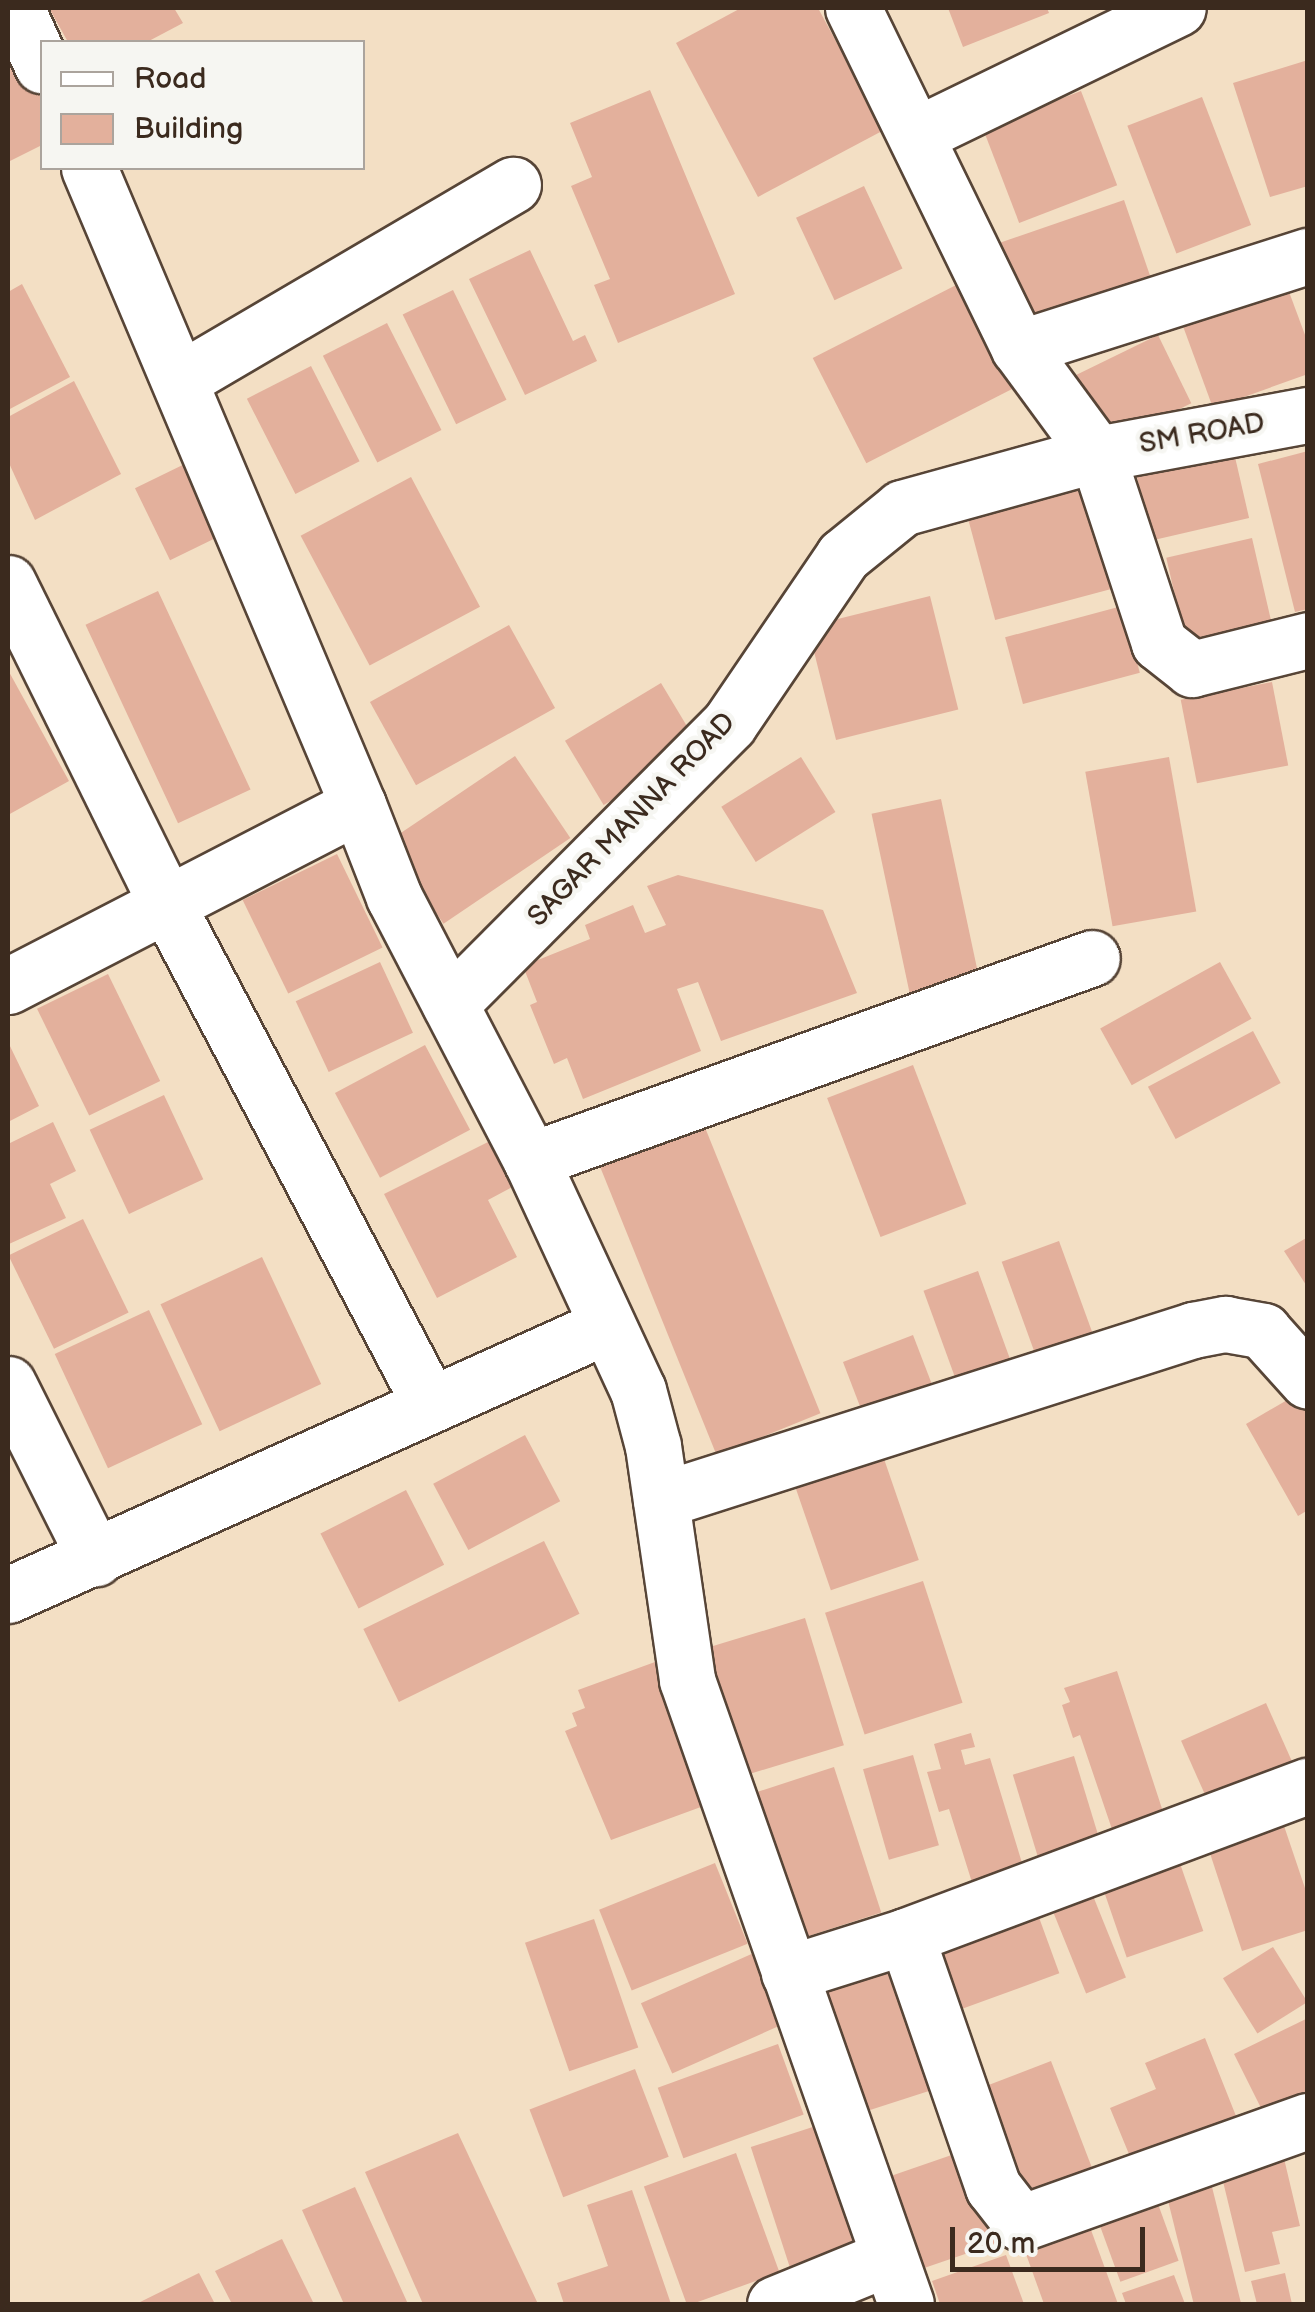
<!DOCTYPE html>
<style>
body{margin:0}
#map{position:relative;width:1315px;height:2312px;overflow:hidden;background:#f3dfc4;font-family:"Balsamiq Sans",sans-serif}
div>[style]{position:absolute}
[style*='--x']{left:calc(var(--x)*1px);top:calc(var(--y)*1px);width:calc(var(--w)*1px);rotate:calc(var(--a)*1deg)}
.building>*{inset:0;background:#e3b09c;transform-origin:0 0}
.roads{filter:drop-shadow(2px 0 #574537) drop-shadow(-2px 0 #574537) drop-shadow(0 2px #574537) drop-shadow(0 -2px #574537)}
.street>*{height:55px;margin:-27.5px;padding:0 27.5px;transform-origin:27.5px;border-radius:27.5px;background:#fff}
span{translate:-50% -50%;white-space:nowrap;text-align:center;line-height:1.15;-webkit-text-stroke:9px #f6f6f2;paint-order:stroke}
.street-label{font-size:28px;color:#3b2a1e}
.frame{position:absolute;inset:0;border:10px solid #3b2a1e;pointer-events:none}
.legend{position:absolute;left:40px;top:40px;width:325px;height:130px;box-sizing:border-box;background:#f6f6f2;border:2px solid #aba49d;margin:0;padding:12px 18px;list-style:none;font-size:30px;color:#3b2a1e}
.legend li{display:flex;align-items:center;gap:20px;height:50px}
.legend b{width:50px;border:2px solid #aba49d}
.scale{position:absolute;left:950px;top:2227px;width:195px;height:45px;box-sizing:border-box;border:5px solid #3b2a1e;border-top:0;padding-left:12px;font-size:30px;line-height:35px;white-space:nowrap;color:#3b2a1e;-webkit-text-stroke:8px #f6f6f2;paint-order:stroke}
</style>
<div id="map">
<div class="building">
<i style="clip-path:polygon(49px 8px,174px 8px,183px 23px,147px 42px,68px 42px)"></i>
<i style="clip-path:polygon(741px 8px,818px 8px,884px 130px,758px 197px,676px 43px)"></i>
<i style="clip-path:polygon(948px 8px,1047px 8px,1049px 13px,963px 47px)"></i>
<i style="clip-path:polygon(11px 38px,42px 100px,42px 145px,8px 162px)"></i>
<i style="clip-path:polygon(1308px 60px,1308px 186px,1270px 197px,1233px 83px)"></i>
<i style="clip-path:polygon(650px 90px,735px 294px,618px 343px,594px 285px,610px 279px,571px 186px,592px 177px,570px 123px)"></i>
<i style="left:1081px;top:91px;width:101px;height:105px;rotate:69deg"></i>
<i style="left:1202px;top:97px;width:137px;height:80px;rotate:69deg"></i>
<i style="left:864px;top:186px;width:91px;height:75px;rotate:65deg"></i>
<i style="left:1124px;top:200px;width:89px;height:132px;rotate:71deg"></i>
<i style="clip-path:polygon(530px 250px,573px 341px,585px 335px,597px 361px,525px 395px,469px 279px)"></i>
<i style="left:966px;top:280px;width:118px;height:172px;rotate:63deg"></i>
<i style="clip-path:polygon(1285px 281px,1308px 343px,1308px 374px,1213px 408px,1180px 318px)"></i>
<i style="clip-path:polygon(22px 284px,70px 377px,8px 410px,8px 292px)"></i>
<i style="left:453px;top:290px;width:122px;height:56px;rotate:64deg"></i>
<i style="left:387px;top:323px;width:120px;height:72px;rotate:63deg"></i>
<i style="left:1158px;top:335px;width:76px;height:94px;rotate:64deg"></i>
<i style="left:311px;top:366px;width:107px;height:72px;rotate:63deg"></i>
<i style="clip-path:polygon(74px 381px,121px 474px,35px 520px,8px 461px,8px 417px)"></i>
<i style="left:1232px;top:444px;width:76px;height:100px;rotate:77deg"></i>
<i style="clip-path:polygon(1308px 451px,1308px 609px,1295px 612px,1258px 464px)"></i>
<i style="left:197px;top:458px;width:80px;height:69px;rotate:64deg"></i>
<i style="left:411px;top:477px;width:147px;height:125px;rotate:62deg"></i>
<i style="left:1085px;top:480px;width:112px;height:123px;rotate:75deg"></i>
<i style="left:1252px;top:538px;width:92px;height:88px;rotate:77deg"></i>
<i style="left:158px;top:591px;width:219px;height:80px;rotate:65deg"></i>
<i style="left:930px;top:596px;width:117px;height:126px;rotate:76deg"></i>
<i style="left:1122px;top:606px;width:69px;height:121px;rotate:75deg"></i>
<i style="left:509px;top:625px;width:95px;height:159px;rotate:61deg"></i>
<i style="clip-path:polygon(8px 670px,69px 781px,8px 815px)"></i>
<i style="left:1272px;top:682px;width:85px;height:93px;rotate:79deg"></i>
<i style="left:661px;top:683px;width:75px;height:112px;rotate:59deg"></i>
<i style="left:515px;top:756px;width:99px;height:153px;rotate:56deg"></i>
<i style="left:801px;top:757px;width:65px;height:94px;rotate:58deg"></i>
<i style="left:1169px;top:757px;width:157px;height:85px;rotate:80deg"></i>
<i style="left:941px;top:799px;width:189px;height:71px;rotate:78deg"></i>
<i style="left:337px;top:854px;width:104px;height:105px;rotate:64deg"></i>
<i style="clip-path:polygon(678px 875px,823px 910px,857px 993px,721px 1041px,698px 982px,677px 989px,701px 1051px,583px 1099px,567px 1058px,554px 1064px,530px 1005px,537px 1002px,523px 966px,590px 939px,585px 925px,633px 905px,645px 933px,666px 925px,647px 886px)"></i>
<i style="left:380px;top:962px;width:78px;height:93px;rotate:65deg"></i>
<i style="left:1220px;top:962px;width:65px;height:137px;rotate:61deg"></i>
<i style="left:108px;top:974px;width:119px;height:79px;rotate:64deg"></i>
<i style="left:1253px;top:1031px;width:59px;height:119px;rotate:62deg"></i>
<i style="clip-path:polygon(8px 1042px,39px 1106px,8px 1122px)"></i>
<i style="left:425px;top:1045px;width:96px;height:102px;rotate:62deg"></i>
<i style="left:913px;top:1065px;width:149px;height:92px;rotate:69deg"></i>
<i style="left:164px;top:1095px;width:93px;height:82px;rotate:65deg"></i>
<i style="clip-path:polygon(53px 1122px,76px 1171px,50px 1184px,66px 1218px,9px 1244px,8px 1144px)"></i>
<i style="left:704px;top:1125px;width:311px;height:112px;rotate:68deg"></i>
<i style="clip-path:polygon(492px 1140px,516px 1185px,488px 1200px,517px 1257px,437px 1298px,384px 1194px)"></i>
<i style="left:83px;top:1219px;width:104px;height:83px;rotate:64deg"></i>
<i style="clip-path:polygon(1308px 1237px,1308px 1288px,1284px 1251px)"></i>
<i style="left:1059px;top:1241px;width:99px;height:61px;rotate:70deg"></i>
<i style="left:262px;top:1257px;width:140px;height:112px;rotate:65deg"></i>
<i style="left:978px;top:1271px;width:96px;height:58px;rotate:70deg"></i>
<i style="left:149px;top:1310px;width:126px;height:104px;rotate:65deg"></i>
<i style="left:913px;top:1335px;width:60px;height:75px;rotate:69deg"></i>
<i style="clip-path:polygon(1301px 1392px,1308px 1404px,1308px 1510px,1298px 1516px,1246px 1424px)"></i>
<i style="left:525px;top:1435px;width:75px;height:104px;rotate:62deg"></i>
<i style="left:883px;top:1456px;width:110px;height:93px;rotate:71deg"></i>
<i style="left:406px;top:1490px;width:84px;height:96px;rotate:63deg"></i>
<i style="left:544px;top:1541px;width:81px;height:201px;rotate:64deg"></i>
<i style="left:923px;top:1581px;width:128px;height:103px;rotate:72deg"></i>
<i style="left:805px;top:1618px;width:133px;height:103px;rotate:73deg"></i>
<i style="clip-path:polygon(655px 1662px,709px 1804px,611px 1840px,565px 1731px,577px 1726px,572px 1713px,585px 1708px,578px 1690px)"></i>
<i style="clip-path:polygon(1117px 1671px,1168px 1827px,1117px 1844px,1080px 1735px,1073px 1738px,1062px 1705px,1070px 1702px,1064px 1688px)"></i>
<i style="left:1266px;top:1703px;width:70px;height:93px;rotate:66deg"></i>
<i style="clip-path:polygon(971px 1733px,975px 1747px,961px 1750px,965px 1765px,990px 1758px,1026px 1876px,975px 1892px,949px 1809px,939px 1812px,927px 1772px,941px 1769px,934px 1744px)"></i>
<i style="left:913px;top:1755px;width:94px;height:52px;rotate:74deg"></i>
<i style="left:1074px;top:1756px;width:104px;height:64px;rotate:73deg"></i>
<i style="left:834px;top:1767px;width:153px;height:82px;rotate:72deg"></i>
<i style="clip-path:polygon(1280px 1814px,1308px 1897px,1308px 1930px,1242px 1951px,1205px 1838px)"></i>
<i style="left:1174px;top:1846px;width:90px;height:81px;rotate:71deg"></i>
<i style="left:715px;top:1863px;width:87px;height:125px;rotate:68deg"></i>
<i style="left:1087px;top:1881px;width:104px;height:43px;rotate:68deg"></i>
<i style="left:1033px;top:1901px;width:77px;height:107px;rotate:70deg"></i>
<i style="left:594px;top:1919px;width:136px;height:73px;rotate:71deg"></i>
<i style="left:1273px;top:1947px;width:65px;height:59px;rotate:58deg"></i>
<i style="left:756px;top:1952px;width:77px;height:126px;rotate:66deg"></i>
<i style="left:896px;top:1966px;width:129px;height:83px;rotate:72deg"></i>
<i style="clip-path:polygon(1308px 2018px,1308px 2105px,1269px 2124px,1234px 2054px)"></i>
<i style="clip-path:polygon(1205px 2038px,1236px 2116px,1131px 2159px,1110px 2108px,1156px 2089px,1145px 2063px)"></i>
<i style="left:778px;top:2044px;width:75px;height:128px;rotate:70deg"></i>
<i style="left:1051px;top:2061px;width:122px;height:85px;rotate:69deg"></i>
<i style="left:635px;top:2069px;width:94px;height:113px;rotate:69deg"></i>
<i style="left:825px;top:2123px;width:127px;height:78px;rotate:72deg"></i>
<i style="clip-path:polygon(458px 2133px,538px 2304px,423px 2304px,365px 2172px)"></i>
<i style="left:969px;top:2149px;width:98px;height:85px;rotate:71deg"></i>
<i style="clip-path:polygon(1282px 2150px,1300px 2226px,1272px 2232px,1280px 2264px,1245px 2272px,1219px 2165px)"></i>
<i style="left:736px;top:2153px;width:127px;height:98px;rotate:70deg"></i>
<i style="left:1209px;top:2175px;width:133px;height:46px;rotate:76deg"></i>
<i style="clip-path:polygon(355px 2187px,408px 2304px,344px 2304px,302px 2210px)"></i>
<i style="clip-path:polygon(632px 2190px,671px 2304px,564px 2304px,557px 2283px,608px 2266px,587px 2205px)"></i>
<i style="left:1154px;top:2193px;width:72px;height:62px;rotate:70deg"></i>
<i style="clip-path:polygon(1087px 2219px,1118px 2304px,1044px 2304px,1022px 2243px)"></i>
<i style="clip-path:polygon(282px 2239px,314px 2304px,232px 2304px,215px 2271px)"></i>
<i style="clip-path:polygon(1006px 2255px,1024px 2304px,940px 2304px,932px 2281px)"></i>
<i style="clip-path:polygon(199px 2273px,215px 2304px,136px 2304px)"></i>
<i style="clip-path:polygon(1285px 2273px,1292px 2304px,1257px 2304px,1251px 2281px)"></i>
<i style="clip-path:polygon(1174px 2275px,1185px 2304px,1126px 2304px,1122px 2293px)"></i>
</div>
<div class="roads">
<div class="street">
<i style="--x:16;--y:8;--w:63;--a:65.5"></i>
<i style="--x:853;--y:8;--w:378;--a:64"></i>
<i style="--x:1019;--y:348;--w:132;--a:53.7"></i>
<i style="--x:1097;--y:454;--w:199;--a:71.8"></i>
<i style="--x:1159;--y:643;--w:42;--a:38.2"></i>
<i style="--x:1192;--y:669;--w:120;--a:-14"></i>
<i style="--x:916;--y:135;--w:291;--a:-25.9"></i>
<i style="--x:89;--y:168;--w:691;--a:67.11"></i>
<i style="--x:1019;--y:348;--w:303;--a:-17.7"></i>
<i style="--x:180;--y:380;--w:386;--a:-30.4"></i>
<i style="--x:8;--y:583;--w:357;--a:63.7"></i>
<i style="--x:166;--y:903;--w:564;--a:62.21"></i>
<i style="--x:8;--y:986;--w:394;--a:-27.3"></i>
<i style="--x:358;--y:805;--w:99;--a:68.6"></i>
<i style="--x:394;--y:897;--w:297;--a:62.5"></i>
<i style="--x:531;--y:1160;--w:254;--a:65.1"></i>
<i style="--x:638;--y:1390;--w:58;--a:75"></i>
<i style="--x:653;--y:1446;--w:236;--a:81.7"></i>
<i style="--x:687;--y:1680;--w:661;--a:70.66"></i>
<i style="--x:450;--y:1004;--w:395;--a:-45.1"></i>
<i style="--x:729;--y:724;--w:203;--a:-55.8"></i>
<i style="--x:843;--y:556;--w:76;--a:-39.1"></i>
<i style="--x:902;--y:508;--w:202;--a:-15.5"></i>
<i style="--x:1097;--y:454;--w:215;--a:-10.5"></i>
<i style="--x:531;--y:1160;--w:596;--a:-19.8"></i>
<i style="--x:8;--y:1384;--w:195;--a:63.4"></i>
<i style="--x:661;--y:1500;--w:559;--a:-17.72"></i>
<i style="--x:1193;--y:1330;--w:33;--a:-11"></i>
<i style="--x:1225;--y:1324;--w:39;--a:10"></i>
<i style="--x:1263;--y:1331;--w:67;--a:48"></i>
<i style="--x:8;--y:1595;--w:656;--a:-24.22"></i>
<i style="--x:906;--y:1936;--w:266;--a:70.9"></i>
<i style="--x:993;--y:2187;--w:46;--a:52.1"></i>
<i style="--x:1021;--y:2223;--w:305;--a:-19.6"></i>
<i style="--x:789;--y:1973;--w:123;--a:-17.5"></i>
<i style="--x:906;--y:1936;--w:429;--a:-20.5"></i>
<i style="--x:775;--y:2304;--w:119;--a:-22.2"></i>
</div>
</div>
<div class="street-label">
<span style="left:1202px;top:434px;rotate:-10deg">SM ROAD</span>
<span style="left:632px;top:820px;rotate:-46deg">SAGAR MANNA ROAD</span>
</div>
<div class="frame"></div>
<ul class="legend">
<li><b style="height:12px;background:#fff"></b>Road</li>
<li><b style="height:28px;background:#e3b09c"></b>Building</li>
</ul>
<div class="scale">20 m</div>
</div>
